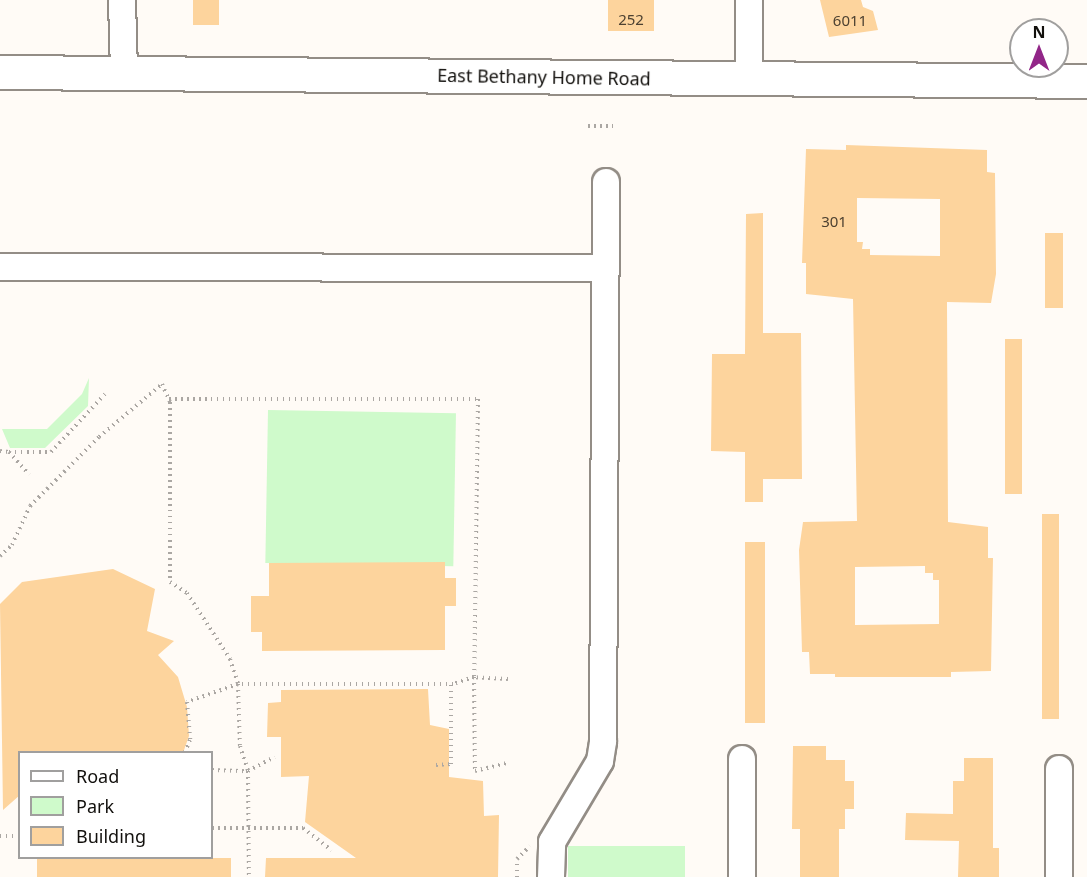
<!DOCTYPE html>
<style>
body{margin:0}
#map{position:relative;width:1087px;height:877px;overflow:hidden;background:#fffbf6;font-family:"Noto Sans",sans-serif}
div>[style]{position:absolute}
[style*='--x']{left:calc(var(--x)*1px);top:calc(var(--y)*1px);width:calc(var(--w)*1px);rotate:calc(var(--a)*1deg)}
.green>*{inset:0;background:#cffacb;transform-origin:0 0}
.building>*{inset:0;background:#fdd49d;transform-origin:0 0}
.path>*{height:4px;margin-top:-2px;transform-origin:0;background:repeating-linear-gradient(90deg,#aba7a3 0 1.5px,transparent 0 6px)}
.roads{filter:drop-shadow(2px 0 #938d86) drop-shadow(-2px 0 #938d86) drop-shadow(0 2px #938d86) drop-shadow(0 -2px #938d86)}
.minor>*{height:26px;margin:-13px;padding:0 13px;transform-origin:13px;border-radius:13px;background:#fff}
.major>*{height:33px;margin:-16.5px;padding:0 16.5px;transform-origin:16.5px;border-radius:16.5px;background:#fff}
span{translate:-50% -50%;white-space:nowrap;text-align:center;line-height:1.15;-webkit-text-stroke:5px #fff;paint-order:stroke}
.number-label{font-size:15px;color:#4d4131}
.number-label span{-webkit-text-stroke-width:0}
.street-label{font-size:18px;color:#12100d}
.legend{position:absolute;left:18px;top:751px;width:195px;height:108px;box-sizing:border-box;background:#fff;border:2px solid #a09f9e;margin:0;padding:8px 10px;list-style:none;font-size:18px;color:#12100d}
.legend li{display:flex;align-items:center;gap:12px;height:30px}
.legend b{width:30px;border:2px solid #a09f9e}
.north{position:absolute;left:1009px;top:18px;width:60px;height:60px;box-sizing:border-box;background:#fff;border:2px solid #a09f9e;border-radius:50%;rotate:0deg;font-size:16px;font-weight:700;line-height:24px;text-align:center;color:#12100d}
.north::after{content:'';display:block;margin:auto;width:21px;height:27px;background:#922688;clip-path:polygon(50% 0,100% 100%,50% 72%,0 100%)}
</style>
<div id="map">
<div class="green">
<i style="clip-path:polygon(89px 378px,88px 406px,45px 448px,10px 448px,2px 429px,47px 429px,82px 394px)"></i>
<i style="left:268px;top:410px;width:188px;height:153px;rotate:1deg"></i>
<i style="left:568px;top:846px;width:117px;height:31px"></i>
</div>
<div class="building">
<i style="left:193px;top:0;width:26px;height:25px"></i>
<i style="left:608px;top:0;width:46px;height:31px"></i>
<i style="clip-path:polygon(820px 0,861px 0,863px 7px,873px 11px,878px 30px,829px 37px)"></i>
<i style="clip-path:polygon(evenodd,846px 145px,987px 150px,987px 172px,995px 173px,996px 274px,991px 303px,947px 302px,948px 522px,988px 527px,988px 558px,993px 558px,991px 671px,951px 672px,951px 677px,835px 677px,835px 674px,810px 674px,809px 652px,802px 652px,799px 550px,803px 522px,857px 521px,853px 299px,806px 294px,806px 263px,802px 263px,806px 149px,846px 150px,846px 145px,857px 198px,940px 199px,940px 256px,870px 255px,870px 249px,862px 249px,863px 242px,857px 242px,857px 198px,846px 145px,925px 566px,925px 573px,933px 573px,933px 580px,939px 580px,939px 624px,855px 625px,855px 567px,925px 566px)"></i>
<i style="clip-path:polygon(763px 213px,763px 333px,801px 333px,802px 479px,763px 479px,763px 502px,745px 502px,745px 452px,711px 451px,712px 354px,745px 354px,746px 214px)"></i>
<i style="left:1045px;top:233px;width:18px;height:75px"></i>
<i style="left:1005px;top:339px;width:17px;height:155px"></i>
<i style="left:1042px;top:514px;width:17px;height:205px"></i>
<i style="left:745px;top:542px;width:20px;height:181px"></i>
<i style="clip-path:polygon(445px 562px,445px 578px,456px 578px,456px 606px,445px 606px,445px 650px,262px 651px,262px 632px,251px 632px,251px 596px,269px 596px,269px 563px)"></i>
<i style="clip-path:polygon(113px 569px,155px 589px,147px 631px,174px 641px,158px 655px,178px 677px,187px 707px,189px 736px,183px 753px,20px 753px,20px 795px,3px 810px,0 604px,22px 582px)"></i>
<i style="clip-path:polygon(428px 689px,430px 725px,449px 729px,449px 777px,483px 781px,484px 816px,499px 815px,498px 877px,265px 877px,266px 858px,356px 858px,305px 822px,309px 776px,281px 777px,281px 737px,267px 737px,268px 703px,281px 702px,281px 690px)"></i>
<i style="clip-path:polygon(793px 746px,826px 746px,826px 760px,845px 760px,845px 781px,854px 781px,854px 809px,845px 809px,845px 829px,839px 829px,839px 877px,800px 877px,800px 829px,792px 829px)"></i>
<i style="clip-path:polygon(964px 758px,993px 758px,993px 848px,999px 848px,999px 877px,958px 877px,959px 841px,905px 840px,906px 813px,953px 814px,953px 781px,964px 781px)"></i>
<i style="left:37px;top:858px;width:194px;height:19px"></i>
</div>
<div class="path">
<i style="--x:588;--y:126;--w:25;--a:0"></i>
<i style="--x:169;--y:399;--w:309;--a:0"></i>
<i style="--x:478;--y:399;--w:278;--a:90.8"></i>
<i style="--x:474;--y:677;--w:22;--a:162"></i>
<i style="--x:453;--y:684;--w:215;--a:180"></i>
<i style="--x:238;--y:684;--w:54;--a:160.6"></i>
<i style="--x:187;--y:702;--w:38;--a:85"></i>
<i style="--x:190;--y:740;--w:13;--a:113"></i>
<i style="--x:0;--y:451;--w:9;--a:6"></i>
<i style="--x:9;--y:452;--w:30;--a:48"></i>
<i style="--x:9;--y:452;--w:42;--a:0"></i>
<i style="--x:51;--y:452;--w:79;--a:-47"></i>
<i style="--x:0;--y:556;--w:16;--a:-43"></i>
<i style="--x:12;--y:545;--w:43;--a:-65.2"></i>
<i style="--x:30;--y:506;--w:98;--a:-45"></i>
<i style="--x:99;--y:437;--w:82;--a:-40.1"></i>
<i style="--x:162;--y:384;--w:20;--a:66"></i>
<i style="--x:170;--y:402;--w:180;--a:90"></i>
<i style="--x:170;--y:582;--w:20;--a:33"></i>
<i style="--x:187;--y:593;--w:79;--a:56.9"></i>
<i style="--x:230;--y:659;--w:26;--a:72"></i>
<i style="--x:238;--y:684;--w:62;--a:88.2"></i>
<i style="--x:240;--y:746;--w:26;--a:72"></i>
<i style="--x:248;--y:771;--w:106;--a:89.5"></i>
<i style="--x:508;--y:679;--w:34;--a:-177"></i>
<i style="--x:474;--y:677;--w:94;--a:89.4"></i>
<i style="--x:475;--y:771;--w:34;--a:-14"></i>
<i style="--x:436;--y:765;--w:15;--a:-4"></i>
<i style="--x:451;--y:764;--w:80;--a:-90"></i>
<i style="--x:212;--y:770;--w:36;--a:2"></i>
<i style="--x:248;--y:771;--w:30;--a:-28"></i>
<i style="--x:212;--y:828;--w:91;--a:0"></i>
<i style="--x:303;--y:828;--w:36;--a:38"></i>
<i style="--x:0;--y:836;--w:20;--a:0"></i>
<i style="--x:517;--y:877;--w:18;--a:-90"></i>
<i style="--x:517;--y:859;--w:18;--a:-45"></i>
</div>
<div class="roads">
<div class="minor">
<i style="--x:122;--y:0;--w:73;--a:88.4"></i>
<i style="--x:749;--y:0;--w:80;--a:90"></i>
<i style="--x:0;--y:267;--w:605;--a:0.09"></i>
<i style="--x:551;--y:877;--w:35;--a:-88"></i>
<i style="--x:552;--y:842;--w:94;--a:-59.3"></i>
<i style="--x:600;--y:761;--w:20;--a:-81"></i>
<i style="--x:603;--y:741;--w:559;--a:-89.69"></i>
<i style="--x:742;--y:877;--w:118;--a:-90"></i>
<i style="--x:1059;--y:877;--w:108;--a:-90"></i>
</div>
<div class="major">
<i style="--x:0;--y:72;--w:1087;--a:0.47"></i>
</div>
</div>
<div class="number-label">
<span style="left:631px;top:20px">252</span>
<span style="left:850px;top:21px">6011</span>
<span style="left:834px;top:222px">301</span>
</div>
<div class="street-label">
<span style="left:544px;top:77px;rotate:1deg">East Bethany Home Road</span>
</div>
<ul class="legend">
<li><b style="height:8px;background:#fff"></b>Road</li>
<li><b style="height:16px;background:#cffacb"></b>Park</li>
<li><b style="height:16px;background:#fdd49d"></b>Building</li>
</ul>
<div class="north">N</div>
</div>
